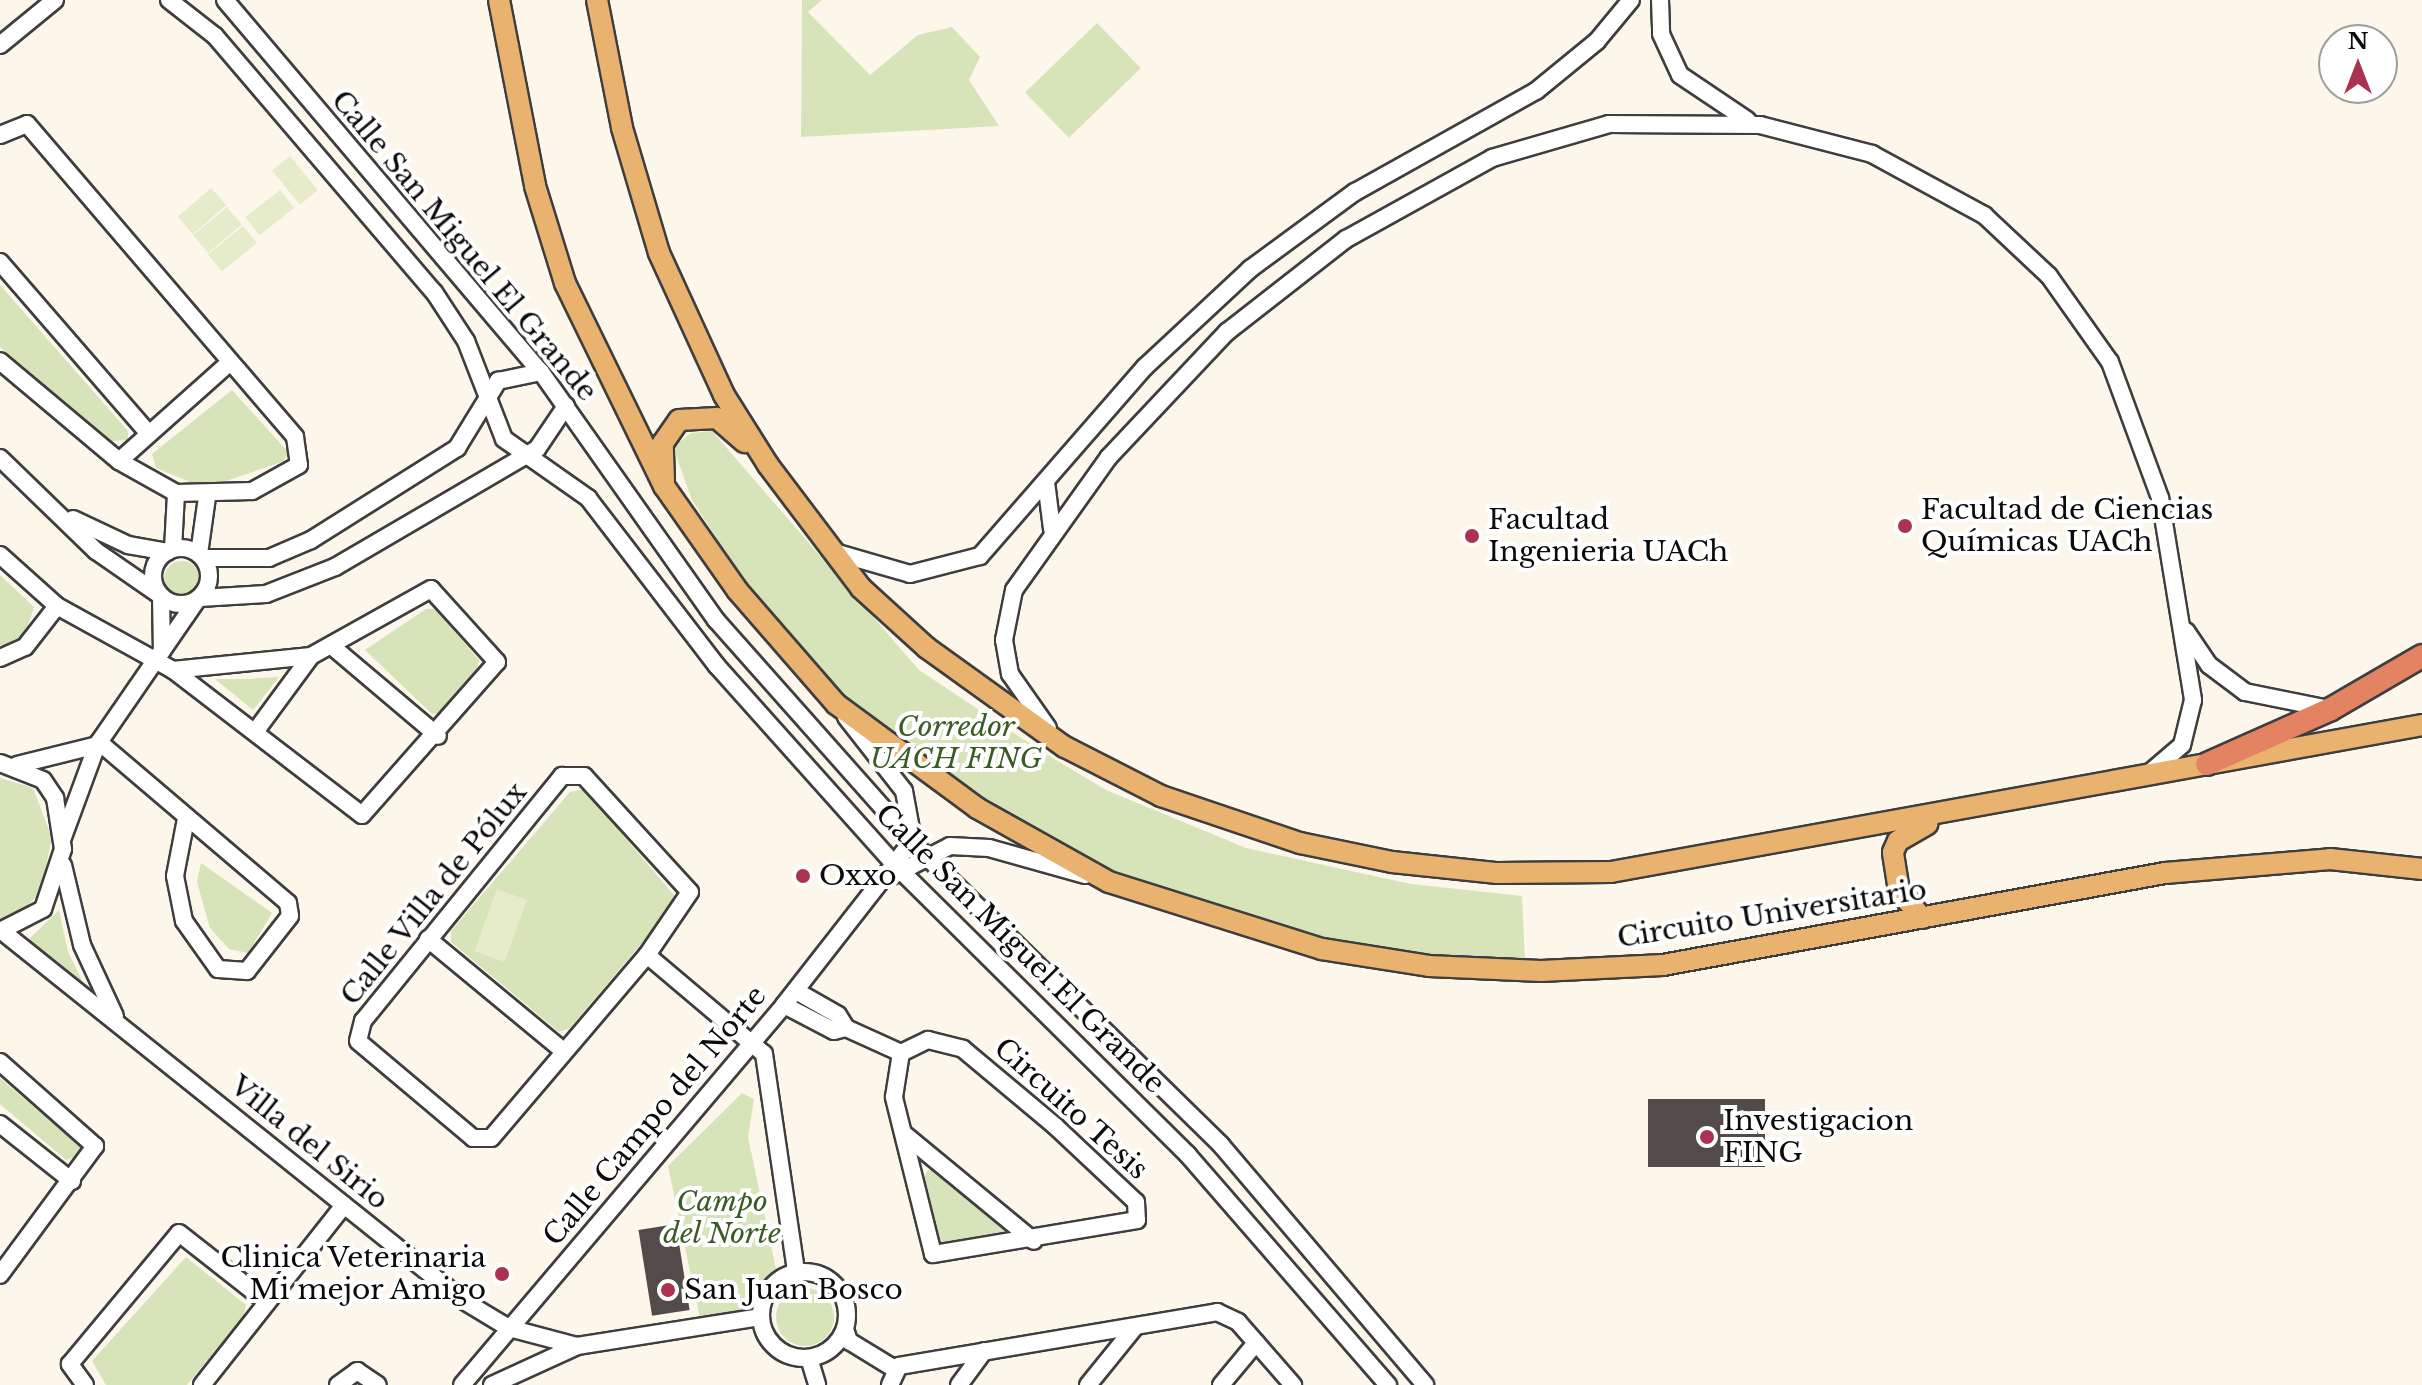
<!DOCTYPE html>
<meta charset="utf-8">
<style>
body{margin:0}
#map{position:relative;width:2422px;height:1385px;overflow:hidden;background:#fdf6eb;font-family:"Libre Baskerville",serif}
div>[style]{position:absolute}
[style*='--x']{left:calc(var(--x)*1px);top:calc(var(--y)*1px);width:calc(var(--w)*1px);rotate:calc(var(--a)*1deg)}
.green>*{inset:0;background:#d7e3b9;transform-origin:0 0}
.round{border-radius:50%}
.pitch>*{inset:0;background:#e6ebca;transform-origin:0 0}
.building>*{inset:0;background:#524b49;transform-origin:0 0}
.roads{filter:drop-shadow(2px 0 #3e3e3e) drop-shadow(-2px 0 #3e3e3e) drop-shadow(0 2px #3e3e3e) drop-shadow(0 -2px #3e3e3e)}
.minor>*{height:16px;margin:-8px;padding:0 8px;transform-origin:8px;border-radius:8px;background:#fff}
.minor>.ring{margin:-8px;padding:0;box-sizing:content-box;background:none;border:16px solid #fff;border-radius:50%}
.major>*{height:20px;margin:-10px;padding:0 10px;transform-origin:10px;border-radius:10px;background:#e9b36f}
.highway>*{height:22px;margin:-11px;padding:0 11px;transform-origin:11px;border-radius:11px;background:#e48362}
.dots>*{width:22px;height:22px;translate:-50% -50%;box-sizing:border-box;border:4px solid #fff;border-radius:50%}
span{translate:-50% -50%;white-space:nowrap;text-align:center;line-height:1.15;-webkit-text-stroke:8px #fff;paint-order:stroke}
.street-label{font-size:28px;color:#0b0b0b}
.poi-label{font-size:28px;color:#0b0b0b}
.left{translate:0 -50%;text-align:left}
.right{translate:-100% -50%;text-align:right}
.park-label{font-size:28px;color:#3a5b23;font-style:italic}
.north{position:absolute;left:2318px;top:24px;width:80px;height:80px;box-sizing:border-box;background:#fff;border:2px solid #9d9d9d;border-radius:50%;rotate:0deg;font-size:22px;font-weight:700;line-height:32px;text-align:center;color:#0b0b0b}
.north::after{content:'';display:block;margin:auto;width:28px;height:36px;background:#ab3351;clip-path:polygon(50% 0,100% 100%,50% 72%,0 100%)}
</style>
<div id="map">
<div class="green">
<i style="clip-path:polygon(802px 0,822px 0,808px 12px,870px 75px,918px 35px,952px 27px,980px 57px,969px 80px,999px 126px,801px 137px)"></i>
<i style="left:1097px;top:23px;width:63px;height:100px;rotate:46deg"></i>
<i style="clip-path:polygon(0 285px,128px 431px,128px 440px,112px 441px,0 347px)"></i>
<i style="clip-path:polygon(232px 390px,288px 452px,284px 461px,220px 483px,190px 482px,156px 468px,152px 454px)"></i>
<i style="clip-path:polygon(712px 431px,919px 670px,1041px 751px,1106px 790px,1246px 848px,1411px 884px,1522px 896px,1525px 961px,1393px 955px,1274px 931px,1094px 866px,990px 810px,844px 700px,780px 637px,692px 500px,673px 447px,691px 433px)"></i>
<i class="round" style="left:164px;top:561px;width:36px;height:36px"></i>
<i style="clip-path:polygon(0 575px,34px 607px,26px 631px,9px 645px,0 645px)"></i>
<i style="clip-path:polygon(426px 609px,435px 609px,479px 660px,476px 675px,443px 713px,432px 714px,365px 650px)"></i>
<i style="clip-path:polygon(279px 677px,253px 710px,215px 679px,246px 679px)"></i>
<i style="clip-path:polygon(0 778px,33px 788px,52px 838px,40px 894px,12px 919px,0 919px)"></i>
<i style="clip-path:polygon(584px 789px,678px 900px,570px 1028px,559px 1032px,451px 942px,451px 931px,570px 792px)"></i>
<i style="clip-path:polygon(201px 863px,272px 913px,248px 953px,229px 949px,210px 928px,197px 882px)"></i>
<i style="clip-path:polygon(59px 910px,68px 952px,89px 994px,26px 942px)"></i>
<i style="clip-path:polygon(0 1078px,80px 1146px,84px 1154px,66px 1160px,0 1104px)"></i>
<i style="clip-path:polygon(742px 1093px,754px 1099px,748px 1137px,776px 1269px,755px 1286px,742px 1314px,700px 1319px,668px 1166px)"></i>
<i style="clip-path:polygon(928px 1170px,946px 1172px,1008px 1230px,1007px 1238px,939px 1248px,923px 1179px)"></i>
<i style="clip-path:polygon(186px 1257px,246px 1305px,244px 1315px,187px 1385px,106px 1385px,92px 1361px)"></i>
<i class="round" style="left:776px;top:1288px;width:58px;height:58px"></i>
</div>
<div class="pitch">
<i style="left:290px;top:156px;width:44px;height:23px;rotate:51deg"></i>
<i style="left:211px;top:188px;width:23px;height:44px;rotate:49deg"></i>
<i style="left:280px;top:190px;width:23px;height:44px;rotate:52deg"></i>
<i style="left:227px;top:207px;width:23px;height:44px;rotate:50deg"></i>
<i style="left:243px;top:226px;width:22px;height:45px;rotate:51deg"></i>
<i style="left:497px;top:889px;width:32px;height:66px;rotate:20deg"></i>
</div>
<div class="building">
<i style="left:1765px;top:1099px;width:68px;height:117px;rotate:90deg"></i>
<i style="left:676px;top:1224px;width:87px;height:38px;rotate:81deg"></i>
</div>
<div class="roads">
<div class="minor">
<i style="--x:169;--y:0;--w:58;--a:38"></i>
<i style="--x:215;--y:36;--w:337;--a:49.5"></i>
<i style="--x:434;--y:292;--w:59;--a:56.9"></i>
<i style="--x:466;--y:341;--w:105;--a:68.8"></i>
<i style="--x:504;--y:439;--w:103;--a:35.1"></i>
<i style="--x:588;--y:498;--w:212;--a:52.5"></i>
<i style="--x:717;--y:666;--w:263;--a:48.2"></i>
<i style="--x:892;--y:862;--w:416;--a:44.7"></i>
<i style="--x:1188;--y:1155;--w:305;--a:49"></i>
<i style="--x:225;--y:0;--w:488;--a:49.7"></i>
<i style="--x:541;--y:372;--w:304;--a:54.8"></i>
<i style="--x:716;--y:620;--w:313;--a:48.4"></i>
<i style="--x:924;--y:854;--w:416;--a:44.4"></i>
<i style="--x:1221;--y:1145;--w:315;--a:49.6"></i>
<i style="--x:1660;--y:0;--w:34;--a:88"></i>
<i style="--x:1661;--y:34;--w:45;--a:65.1"></i>
<i style="--x:1680;--y:75;--w:81;--a:33.9"></i>
<i style="--x:0;--y:45;--w:71;--a:-39.3"></i>
<i style="--x:0;--y:135;--w:29;--a:-22"></i>
<i style="--x:27;--y:124;--w:412;--a:49.4"></i>
<i style="--x:295;--y:437;--w:28;--a:82"></i>
<i style="--x:299;--y:465;--w:54;--a:151"></i>
<i style="--x:252;--y:491;--w:76;--a:178.5"></i>
<i style="--x:176;--y:493;--w:65;--a:-150.7"></i>
<i style="--x:119;--y:461;--w:155;--a:-140"></i>
<i style="--x:0;--y:262;--w:226;--a:49.1"></i>
<i style="--x:0;--y:458;--w:134;--a:44.1"></i>
<i style="--x:96;--y:551;--w:75;--a:34.7"></i>
<i style="--x:119;--y:461;--w:147;--a:-41.7"></i>
<i style="--x:1046;--y:482;--w:47;--a:82.7"></i>
<i style="--x:73;--y:519;--w:61;--a:25.3"></i>
<i style="--x:128;--y:545;--w:40;--a:10"></i>
<i class="ring" style="left:153px;top:548px;width:40px;height:40px"></i>
<i style="--x:173;--y:549;--w:56;--a:-86.9"></i>
<i style="--x:834;--y:552;--w:79;--a:16.1"></i>
<i style="--x:910;--y:574;--w:72;--a:-14.4"></i>
<i style="--x:980;--y:556;--w:251;--a:-48.9"></i>
<i style="--x:1145;--y:367;--w:144;--a:-43"></i>
<i style="--x:1250;--y:269;--w:130;--a:-36.3"></i>
<i style="--x:1355;--y:192;--w:207;--a:-29.2"></i>
<i style="--x:1536;--y:91;--w:79;--a:-39.3"></i>
<i style="--x:1597;--y:41;--w:53;--a:-50.3"></i>
<i style="--x:199;--y:554;--w:58;--a:-82"></i>
<i style="--x:0;--y:555;--w:76;--a:41.8"></i>
<i style="--x:57;--y:606;--w:132;--a:28.9"></i>
<i style="--x:173;--y:670;--w:238;--a:37.5"></i>
<i style="--x:362;--y:815;--w:204;--a:-48.6"></i>
<i style="--x:497;--y:662;--w:98;--a:-132.1"></i>
<i style="--x:431;--y:589;--w:137;--a:150.8"></i>
<i style="--x:311;--y:656;--w:139;--a:174.2"></i>
<i style="--x:203;--y:558;--w:66;--a:0"></i>
<i style="--x:269;--y:558;--w:46;--a:-23.2"></i>
<i style="--x:311;--y:540;--w:173;--a:-32.2"></i>
<i style="--x:457;--y:448;--w:79;--a:-58.5"></i>
<i style="--x:498;--y:381;--w:44;--a:-11.8"></i>
<i style="--x:161;--y:596;--w:55;--a:89"></i>
<i style="--x:200;--y:598;--w:66;--a:-3.5"></i>
<i style="--x:266;--y:594;--w:74;--a:-21.4"></i>
<i style="--x:335;--y:567;--w:234;--a:-30.3"></i>
<i style="--x:537;--y:449;--w:52;--a:-56"></i>
<i style="--x:2186;--y:631;--w:41;--a:55.9"></i>
<i style="--x:2209;--y:665;--w:45;--a:36.9"></i>
<i style="--x:2245;--y:692;--w:86;--a:11.4"></i>
<i style="--x:334;--y:648;--w:136;--a:40.2"></i>
<i style="--x:0;--y:658;--w:27;--a:-24"></i>
<i style="--x:25;--y:647;--w:52;--a:-52"></i>
<i style="--x:1048;--y:728;--w:66;--a:-125.1"></i>
<i style="--x:1010;--y:674;--w:35;--a:-100"></i>
<i style="--x:1004;--y:640;--w:51;--a:-78.7"></i>
<i style="--x:1014;--y:590;--w:163;--a:-54.5"></i>
<i style="--x:1109;--y:457;--w:172;--a:-46.7"></i>
<i style="--x:1227;--y:332;--w:151;--a:-38"></i>
<i style="--x:1346;--y:239;--w:167;--a:-29"></i>
<i style="--x:1492;--y:158;--w:122;--a:-16.2"></i>
<i style="--x:1609;--y:124;--w:151;--a:0.4"></i>
<i style="--x:1760;--y:125;--w:116;--a:14.5"></i>
<i style="--x:1872;--y:154;--w:128;--a:28.6"></i>
<i style="--x:1984;--y:215;--w:89;--a:43.2"></i>
<i style="--x:2049;--y:276;--w:105;--a:54.7"></i>
<i style="--x:2110;--y:362;--w:145;--a:69.8"></i>
<i style="--x:2160;--y:498;--w:205;--a:80.7"></i>
<i style="--x:2193;--y:700;--w:46;--a:103.7"></i>
<i style="--x:2182;--y:745;--w:45;--a:139.5"></i>
<i style="--x:255;--y:732;--w:94;--a:-53.6"></i>
<i style="--x:99;--y:742;--w:248;--a:40.4"></i>
<i style="--x:288;--y:903;--w:13;--a:81"></i>
<i style="--x:290;--y:916;--w:70;--a:128"></i>
<i style="--x:247;--y:971;--w:29;--a:-176"></i>
<i style="--x:218;--y:969;--w:59;--a:-125.3"></i>
<i style="--x:184;--y:921;--w:46;--a:-101.3"></i>
<i style="--x:175;--y:876;--w:58;--a:-79.1"></i>
<i style="--x:0;--y:763;--w:46;--a:21.6"></i>
<i style="--x:43;--y:780;--w:22;--a:56"></i>
<i style="--x:55;--y:798;--w:52;--a:81.1"></i>
<i style="--x:63;--y:849;--w:63;--a:108.4"></i>
<i style="--x:43;--y:909;--w:48;--a:152.9"></i>
<i style="--x:17;--y:765;--w:82;--a:-14"></i>
<i style="--x:62;--y:840;--w:101;--a:-69.8"></i>
<i style="--x:97;--y:745;--w:176;--a:-55.4"></i>
<i style="--x:63;--y:865;--w:82;--a:76.6"></i>
<i style="--x:82;--y:945;--w:78;--a:65.1"></i>
<i style="--x:892;--y:876;--w:65;--a:-27.3"></i>
<i style="--x:950;--y:846;--w:39;--a:3"></i>
<i style="--x:989;--y:848;--w:100;--a:15.7"></i>
<i style="--x:3;--y:932;--w:590;--a:38.67"></i>
<i style="--x:464;--y:1301;--w:52;--a:31"></i>
<i style="--x:509;--y:1328;--w:70;--a:14.8"></i>
<i style="--x:428;--y:939;--w:174;--a:39.6"></i>
<i style="--x:647;--y:955;--w:240;--a:130.4"></i>
<i style="--x:491;--y:1138;--w:18;--a:180"></i>
<i style="--x:473;--y:1138;--w:150;--a:-139.9"></i>
<i style="--x:358;--y:1041;--w:21;--a:-76"></i>
<i style="--x:363;--y:1021;--w:316;--a:-50.9"></i>
<i style="--x:562;--y:776;--w:22;--a:0"></i>
<i style="--x:584;--y:776;--w:157;--a:47.6"></i>
<i style="--x:690;--y:892;--w:76;--a:124.3"></i>
<i style="--x:647;--y:955;--w:153;--a:40.2"></i>
<i style="--x:764;--y:1054;--w:220;--a:81.6"></i>
<i style="--x:796;--y:991;--w:48;--a:29.7"></i>
<i style="--x:838;--y:1015;--w:15;--a:58"></i>
<i style="--x:846;--y:1028;--w:60;--a:24.4"></i>
<i style="--x:784;--y:1005;--w:56;--a:27.5"></i>
<i style="--x:834;--y:1031;--w:12;--a:-14"></i>
<i style="--x:928;--y:1040;--w:36;--a:14"></i>
<i style="--x:963;--y:1049;--w:120;--a:39.9"></i>
<i style="--x:1055;--y:1126;--w:111;--a:43.2"></i>
<i style="--x:1136;--y:1202;--w:18;--a:87"></i>
<i style="--x:1137;--y:1220;--w:207;--a:170.5"></i>
<i style="--x:933;--y:1254;--w:162;--a:-104"></i>
<i style="--x:894;--y:1097;--w:45;--a:-81"></i>
<i style="--x:901;--y:1053;--w:30;--a:-26"></i>
<i style="--x:0;--y:1062;--w:127;--a:41.5"></i>
<i style="--x:95;--y:1146;--w:160;--a:126.4"></i>
<i style="--x:0;--y:1124;--w:92;--a:38.4"></i>
<i style="--x:904;--y:1134;--w:168;--a:39.5"></i>
<i class="ring" style="left:761px;top:1272px;width:70px;height:70px"></i>
<i style="--x:845;--y:1329;--w:13;--a:72"></i>
<i style="--x:849;--y:1341;--w:52;--a:31.5"></i>
<i style="--x:809;--y:1358;--w:28;--a:73"></i>
<i style="--x:85;--y:1385;--w:26;--a:-126"></i>
<i style="--x:70;--y:1364;--w:170;--a:-50.2"></i>
<i style="--x:179;--y:1233;--w:112;--a:38.1"></i>
<i style="--x:202;--y:1385;--w:229;--a:-51.7"></i>
<i style="--x:338;--y:1385;--w:24;--a:-36"></i>
<i style="--x:357;--y:1371;--w:25;--a:34"></i>
<i style="--x:462;--y:1385;--w:498;--a:-49.7"></i>
<i style="--x:784;--y:1005;--w:209;--a:-52"></i>
<i style="--x:913;--y:840;--w:50;--a:-100.4"></i>
<i style="--x:904;--y:791;--w:94;--a:-128.1"></i>
<i style="--x:492;--y:1385;--w:94;--a:-24.6"></i>
<i style="--x:577;--y:1346;--w:185;--a:-9"></i>
<i style="--x:890;--y:1385;--w:21;--a:-65"></i>
<i style="--x:899;--y:1366;--w:323;--a:-9.6"></i>
<i style="--x:1217;--y:1312;--w:23;--a:25"></i>
<i style="--x:1238;--y:1322;--w:84;--a:48.9"></i>
<i style="--x:959;--y:1385;--w:42;--a:-53.7"></i>
<i style="--x:1088;--y:1385;--w:75;--a:-51"></i>
<i style="--x:1221;--y:1385;--w:55;--a:-50.2"></i>
</div>
<div class="major">
<i style="--x:499;--y:0;--w:189;--a:79"></i>
<i style="--x:535;--y:186;--w:102;--a:72.8"></i>
<i style="--x:565;--y:283;--w:226;--a:64"></i>
<i style="--x:664;--y:486;--w:127;--a:54.9"></i>
<i style="--x:737;--y:590;--w:151;--a:49"></i>
<i style="--x:836;--y:704;--w:175;--a:36.4"></i>
<i style="--x:977;--y:808;--w:151;--a:29.3"></i>
<i style="--x:1109;--y:882;--w:223;--a:17.5"></i>
<i style="--x:1322;--y:949;--w:108;--a:9"></i>
<i style="--x:1429;--y:966;--w:112;--a:2.6"></i>
<i style="--x:1541;--y:971;--w:122;--a:-2.8"></i>
<i style="--x:1663;--y:965;--w:510;--a:-10.39"></i>
<i style="--x:2165;--y:873;--w:166;--a:-4.8"></i>
<i style="--x:2330;--y:859;--w:93;--a:6.2"></i>
<i style="--x:597;--y:0;--w:130;--a:78.9"></i>
<i style="--x:622;--y:128;--w:130;--a:73.5"></i>
<i style="--x:659;--y:253;--w:156;--a:65.4"></i>
<i style="--x:724;--y:395;--w:83;--a:57.8"></i>
<i style="--x:768;--y:465;--w:154;--a:52.9"></i>
<i style="--x:861;--y:588;--w:89;--a:42.3"></i>
<i style="--x:927;--y:648;--w:170;--a:35.7"></i>
<i style="--x:1065;--y:747;--w:108;--a:27"></i>
<i style="--x:1161;--y:796;--w:147;--a:18.7"></i>
<i style="--x:1300;--y:843;--w:94;--a:11.7"></i>
<i style="--x:1392;--y:862;--w:106;--a:6"></i>
<i style="--x:1497;--y:873;--w:114;--a:-0.5"></i>
<i style="--x:1611;--y:872;--w:824;--a:-10.27"></i>
<i style="--x:664;--y:481;--w:38;--a:-92"></i>
<i style="--x:663;--y:443;--w:28;--a:-55"></i>
<i style="--x:679;--y:420;--w:38;--a:-3"></i>
<i style="--x:717;--y:418;--w:37;--a:41"></i>
<i style="--x:1922;--y:918;--w:35;--a:-130"></i>
<i style="--x:1899;--y:891;--w:39;--a:-99"></i>
<i style="--x:1893;--y:852;--w:12;--a:-66"></i>
<i style="--x:1898;--y:841;--w:34;--a:-30"></i>
</div>
<div class="highway">
<i style="--x:2207;--y:764;--w:136;--a:-23.9"></i>
<i style="--x:2331;--y:709;--w:105;--a:-30.2"></i>
</div>
</div>
<div class="dots">
<i style="left:1905px;top:526px;background:#ab3351"></i>
<i style="left:1472px;top:536px;background:#ab3351"></i>
<i style="left:803px;top:876px;background:#ab3351"></i>
<i style="left:1707px;top:1137px;background:#ab3351"></i>
<i style="left:502px;top:1274px;background:#ab3351"></i>
<i style="left:668px;top:1290px;background:#ab3351"></i>
</div>
<div class="street-label">
<span style="left:464px;top:246px;rotate:50deg">Calle San Miguel El Grande</span>
<span style="left:434px;top:894px;rotate:-51deg">Calle Villa de Pólux</span>
<span style="left:1772px;top:914px;rotate:-9deg">Circuito Universitario</span>
<span style="left:1020px;top:949px;rotate:45deg">Calle San Miguel El Grande</span>
<span style="left:1071px;top:1109px;rotate:42deg">Circuito Tesis</span>
<span style="left:655px;top:1116px;rotate:-50deg">Calle Campo del Norte</span>
<span style="left:309px;top:1143px;rotate:39deg">Villa del Sirio</span>
</div>
<div class="poi-label">
<span class="left" style="left:1921px;top:526px">Facultad de Ciencias<br>Químicas UACh</span>
<span class="left" style="left:1488px;top:536px">Facultad<br>Ingenieria UACh</span>
<span class="left" style="left:819px;top:876px">Oxxo</span>
<span class="left" style="left:1723px;top:1137px">Investigacion<br>FING</span>
<span class="right" style="left:486px;top:1274px">Clinica Veterinaria<br>Mi mejor Amigo</span>
<span class="left" style="left:684px;top:1290px">San Juan Bosco</span>
</div>
<div class="park-label">
<span style="left:956px;top:743px">Corredor<br>UACH FING</span>
<span style="left:722px;top:1218px">Campo<br>del Norte</span>
</div>
<div class="north">N</div>
</div>
